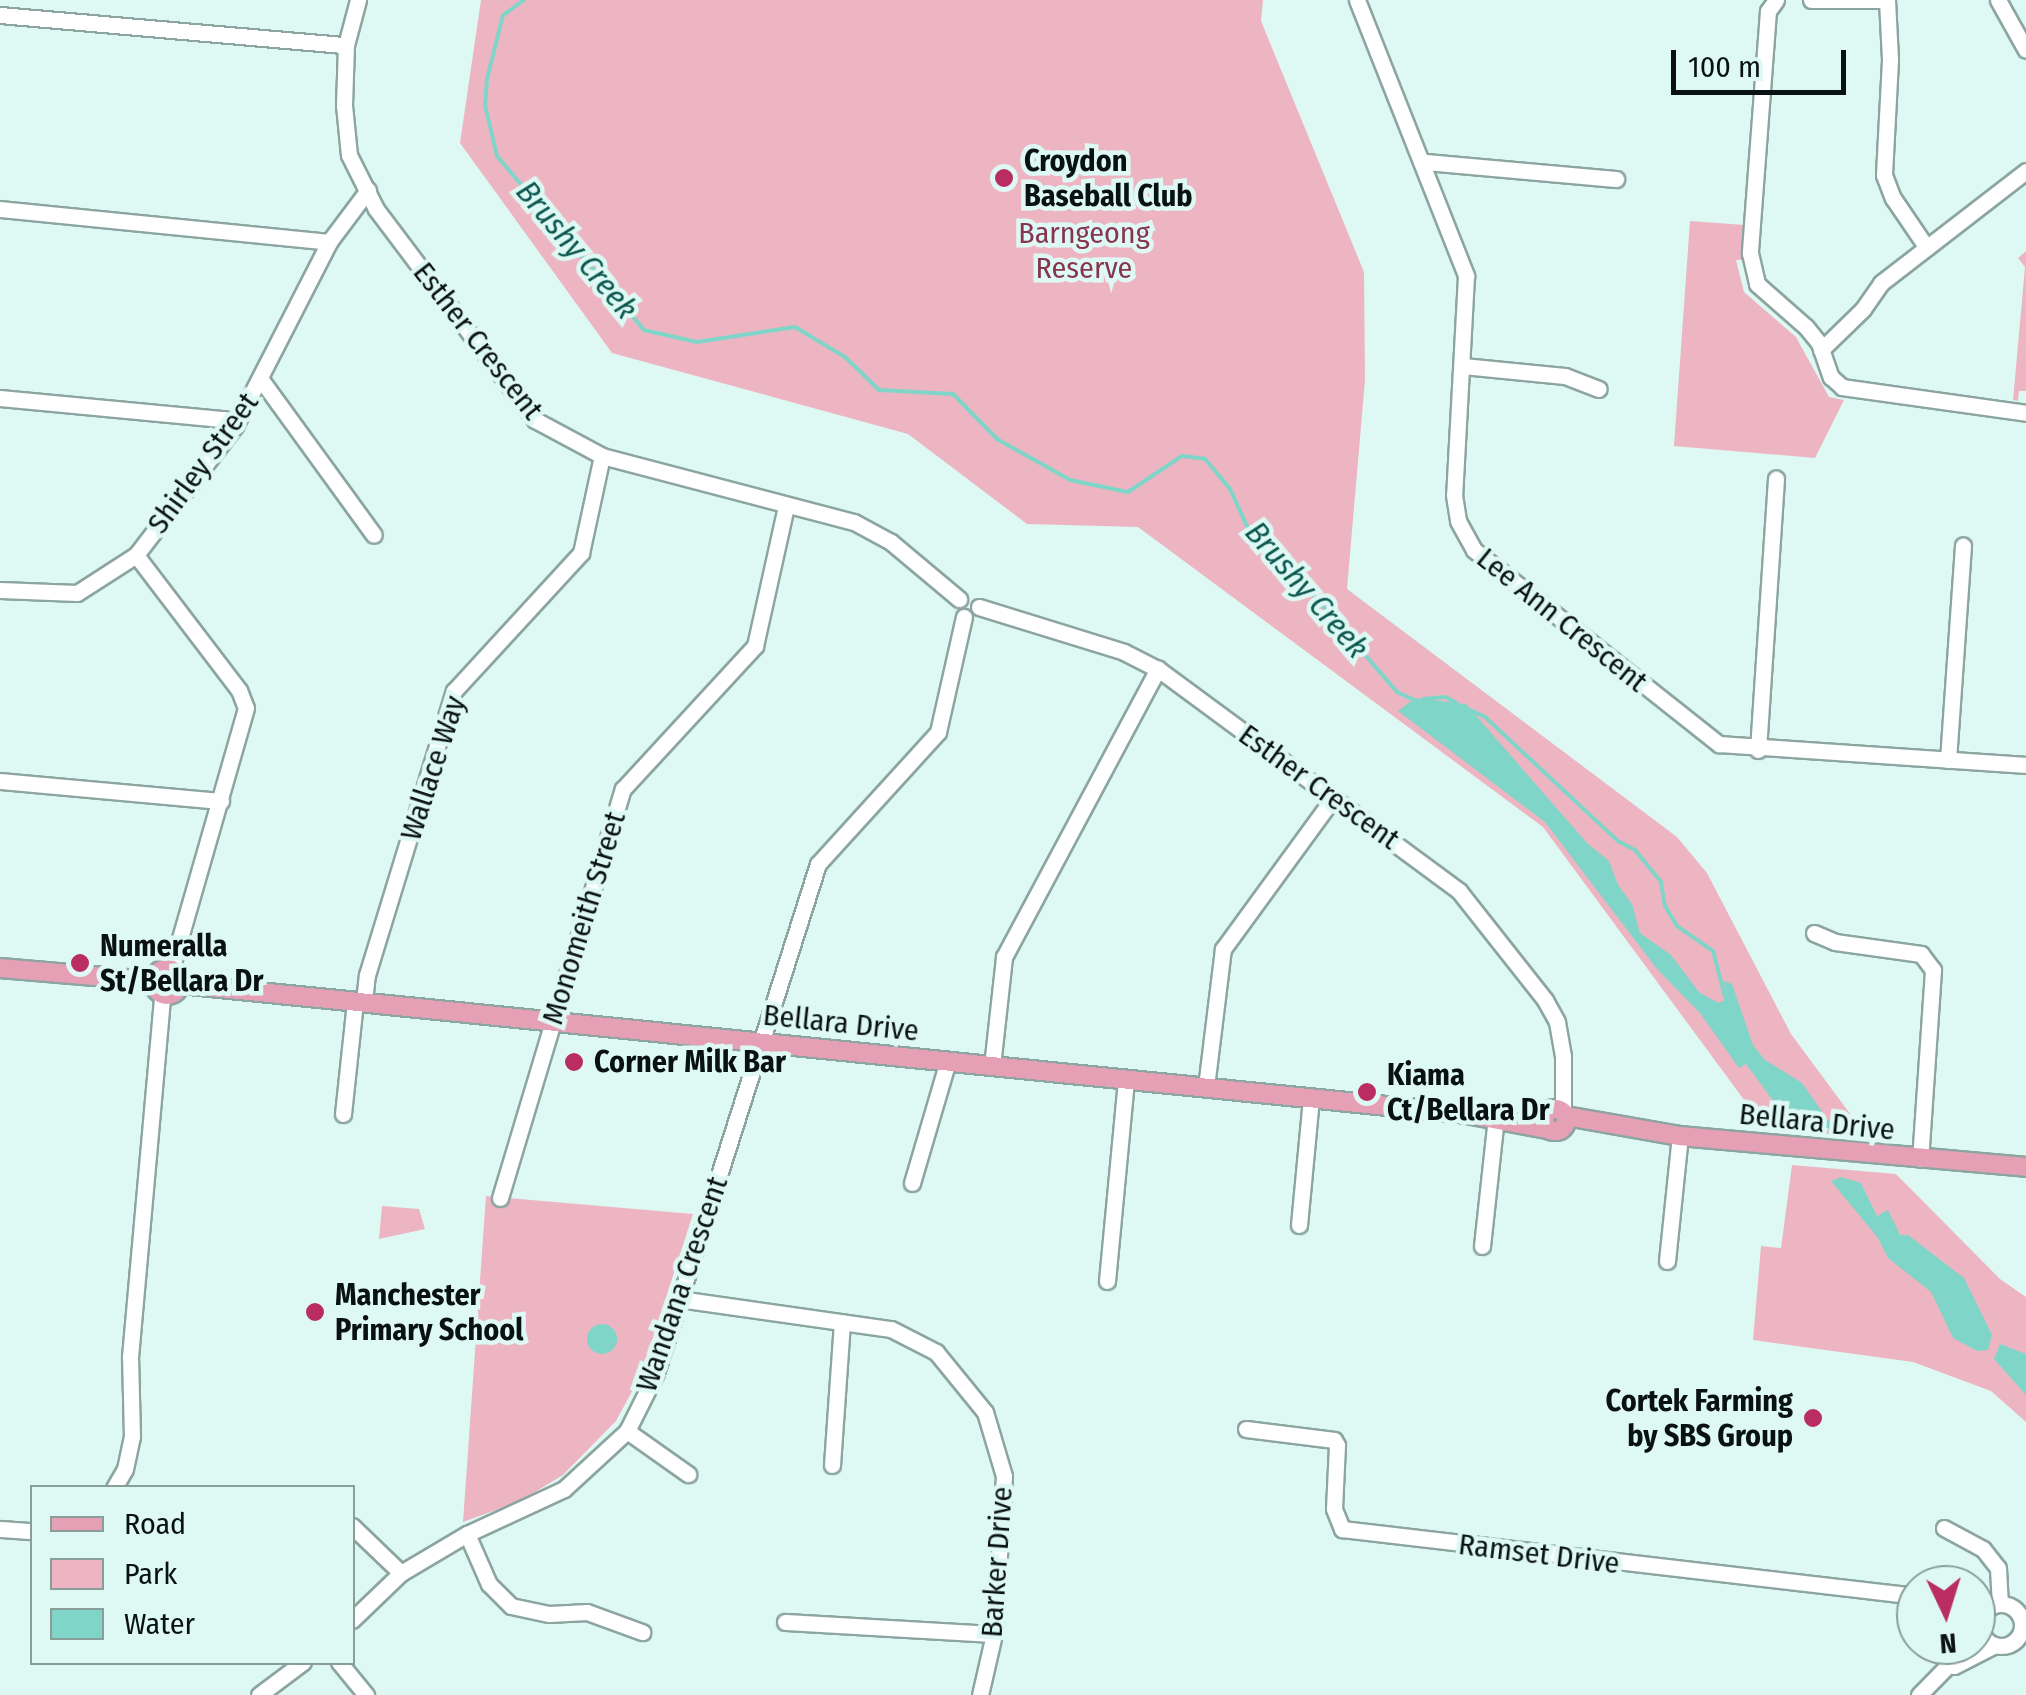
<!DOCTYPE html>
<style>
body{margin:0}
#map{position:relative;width:2026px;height:1695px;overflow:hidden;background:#def9f4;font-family:"Fira Sans Condensed",sans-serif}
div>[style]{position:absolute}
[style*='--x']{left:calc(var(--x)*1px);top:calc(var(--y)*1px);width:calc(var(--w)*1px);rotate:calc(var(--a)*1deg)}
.green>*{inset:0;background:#edb5c2}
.water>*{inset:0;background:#80d5c9}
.round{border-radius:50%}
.stream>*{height:4px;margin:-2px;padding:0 2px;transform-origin:2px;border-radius:2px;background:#80d5c9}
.roads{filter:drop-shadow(2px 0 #8ca5a1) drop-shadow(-2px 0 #8ca5a1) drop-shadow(0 2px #8ca5a1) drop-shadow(0 -2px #8ca5a1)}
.minor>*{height:15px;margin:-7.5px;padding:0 7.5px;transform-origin:7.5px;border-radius:7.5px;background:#fff}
.minor>.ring{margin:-7.5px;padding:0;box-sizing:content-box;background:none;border:15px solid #fff;border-radius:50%}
.major>*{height:18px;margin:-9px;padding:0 9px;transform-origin:9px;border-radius:9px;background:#e6a0b5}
.major>.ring{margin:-9px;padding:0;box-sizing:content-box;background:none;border:18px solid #e6a0b5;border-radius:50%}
.dots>*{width:28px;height:28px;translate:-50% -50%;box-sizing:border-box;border:5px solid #def9f4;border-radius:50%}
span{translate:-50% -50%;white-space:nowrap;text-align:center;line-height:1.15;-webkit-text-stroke:9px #def9f4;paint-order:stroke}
.poi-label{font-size:30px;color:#091211;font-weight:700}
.left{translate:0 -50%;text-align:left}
.right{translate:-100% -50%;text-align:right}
.park-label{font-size:30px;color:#87354e}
.street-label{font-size:30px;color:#091211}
.water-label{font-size:32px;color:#0b574f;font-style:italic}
.legend{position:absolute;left:30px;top:1485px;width:325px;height:180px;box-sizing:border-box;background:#def9f4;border:2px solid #899d99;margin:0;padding:12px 18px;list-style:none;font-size:30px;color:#091211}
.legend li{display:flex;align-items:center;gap:20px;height:50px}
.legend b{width:50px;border:2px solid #899d99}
.north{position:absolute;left:1896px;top:1565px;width:100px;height:100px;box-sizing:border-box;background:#def9f4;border:2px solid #899d99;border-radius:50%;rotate:176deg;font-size:28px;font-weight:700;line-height:40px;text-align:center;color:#091211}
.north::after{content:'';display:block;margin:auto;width:35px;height:45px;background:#ba2d62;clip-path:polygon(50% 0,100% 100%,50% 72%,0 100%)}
.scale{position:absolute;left:1671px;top:50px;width:175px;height:45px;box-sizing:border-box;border:5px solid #091211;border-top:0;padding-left:12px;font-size:30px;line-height:35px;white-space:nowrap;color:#091211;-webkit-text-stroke:8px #def9f4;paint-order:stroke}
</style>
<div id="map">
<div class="green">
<i style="clip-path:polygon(481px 0,1263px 0,1261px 21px,1364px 272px,1365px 380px,1347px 589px,1677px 837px,1707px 873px,1791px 1034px,1868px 1138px,1764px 1127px,1543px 827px,1138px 527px,1027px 524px,908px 434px,612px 353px,460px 143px)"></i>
<i style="clip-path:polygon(1690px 221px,1745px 225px,1743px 260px,1736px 260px,1744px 292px,1796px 337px,1829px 397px,1844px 400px,1815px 458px,1674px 446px)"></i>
<i style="clip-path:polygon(2026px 251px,2026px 391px,2019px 391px,2018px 401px,2013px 400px,2025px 267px,2018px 258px)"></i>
<i style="clip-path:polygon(1792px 1165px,1896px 1174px,2000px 1279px,2026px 1297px,2026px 1422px,1991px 1391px,1913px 1362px,1753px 1340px,1761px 1246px,1781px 1248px)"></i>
<i style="clip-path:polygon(486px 1196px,693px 1214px,641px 1375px,616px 1421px,563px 1475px,520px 1501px,463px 1522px)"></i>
<i style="clip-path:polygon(382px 1206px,419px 1209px,425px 1229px,379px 1239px)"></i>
</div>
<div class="water">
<i style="clip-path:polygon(1415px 698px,1466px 704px,1587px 843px,1609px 861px,1618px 885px,1632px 904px,1640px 933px,1671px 955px,1699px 992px,1718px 1003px,1726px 1000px,1724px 981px,1732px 984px,1753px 1045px,1765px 1060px,1802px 1083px,1835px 1130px,1791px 1125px,1746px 1064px,1739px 1068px,1700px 1013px,1657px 969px,1545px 822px,1398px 711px)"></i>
<i style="clip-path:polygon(1841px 1177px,1861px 1183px,1877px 1216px,1888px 1210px,1900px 1235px,1908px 1235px,1964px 1278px,1992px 1335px,1988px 1350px,1977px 1351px,1953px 1338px,1931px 1292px,1888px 1258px,1878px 1238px,1831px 1181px)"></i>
<i class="round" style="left:587px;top:1324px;width:30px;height:30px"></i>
<i style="clip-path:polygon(2000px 1344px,2026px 1354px,2026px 1395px,1994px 1359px)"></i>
</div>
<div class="stream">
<i style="--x:524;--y:0;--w:26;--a:144"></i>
<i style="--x:503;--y:15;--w:66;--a:104"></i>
<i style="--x:487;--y:79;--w:26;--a:94"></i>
<i style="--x:485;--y:105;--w:52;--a:76.8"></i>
<i style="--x:497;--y:156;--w:228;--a:49.8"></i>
<i style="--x:644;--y:330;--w:54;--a:12.8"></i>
<i style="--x:697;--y:342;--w:99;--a:-8.7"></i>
<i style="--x:795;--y:327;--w:58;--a:31"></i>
<i style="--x:845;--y:357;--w:47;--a:44.1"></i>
<i style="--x:879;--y:390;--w:74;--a:3.1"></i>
<i style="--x:953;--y:394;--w:63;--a:45.6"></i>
<i style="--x:997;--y:439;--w:84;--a:29.3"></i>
<i style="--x:1070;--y:480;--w:59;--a:11.7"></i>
<i style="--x:1128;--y:492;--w:65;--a:-33.7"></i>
<i style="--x:1182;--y:456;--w:23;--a:7"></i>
<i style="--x:1205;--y:459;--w:39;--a:50"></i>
<i style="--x:1230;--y:489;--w:53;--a:65.4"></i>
<i style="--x:1252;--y:537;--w:49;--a:39.2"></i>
<i style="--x:1290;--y:568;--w:164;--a:49.2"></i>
<i style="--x:1397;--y:692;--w:19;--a:25"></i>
<i style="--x:1423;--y:699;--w:22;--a:-5"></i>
<i style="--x:1445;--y:697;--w:13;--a:27"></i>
<i style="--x:1470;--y:710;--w:17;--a:25"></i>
<i style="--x:1485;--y:717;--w:182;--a:43"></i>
<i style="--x:1618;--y:841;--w:19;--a:28"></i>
<i style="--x:1635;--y:850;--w:41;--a:50.9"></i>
<i style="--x:1661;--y:882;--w:24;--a:81"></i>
<i style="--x:1665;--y:906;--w:23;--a:59"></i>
<i style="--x:1677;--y:926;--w:44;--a:34.8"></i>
<i style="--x:1713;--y:951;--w:55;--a:75.2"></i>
</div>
<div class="roads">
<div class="minor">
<i style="--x:358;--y:0;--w:47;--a:104.9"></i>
<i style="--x:346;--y:45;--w:60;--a:91.9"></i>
<i style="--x:344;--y:105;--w:50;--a:84.3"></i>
<i style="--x:349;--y:155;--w:60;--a:63.4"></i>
<i style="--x:376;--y:209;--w:264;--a:53"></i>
<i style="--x:535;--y:420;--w:76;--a:28.2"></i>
<i style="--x:602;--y:456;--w:260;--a:14.7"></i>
<i style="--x:854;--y:522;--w:42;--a:28.4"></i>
<i style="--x:891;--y:542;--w:89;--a:40"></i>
<i style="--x:1357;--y:0;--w:297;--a:68.4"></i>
<i style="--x:1466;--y:276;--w:219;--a:93.1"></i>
<i style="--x:1454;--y:495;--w:26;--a:81"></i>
<i style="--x:1458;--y:521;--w:33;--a:61"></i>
<i style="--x:1474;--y:550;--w:313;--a:38.4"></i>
<i style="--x:1719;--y:744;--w:308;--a:3.9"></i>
<i style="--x:1776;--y:0;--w:14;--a:126"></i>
<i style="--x:1768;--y:11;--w:243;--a:94.3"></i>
<i style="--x:1750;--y:253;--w:32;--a:77"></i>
<i style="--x:1757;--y:284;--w:65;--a:41.3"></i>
<i style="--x:1806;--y:327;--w:21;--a:51"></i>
<i style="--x:1819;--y:343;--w:36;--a:71"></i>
<i style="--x:1831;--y:377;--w:15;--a:42"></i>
<i style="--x:1842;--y:387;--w:186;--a:8"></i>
<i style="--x:1811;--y:0;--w:73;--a:0"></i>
<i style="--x:1887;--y:0;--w:60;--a:87.1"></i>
<i style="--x:1890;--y:60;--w:115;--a:93"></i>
<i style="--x:1884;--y:175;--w:25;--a:69"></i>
<i style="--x:1893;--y:198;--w:60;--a:55.8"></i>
<i style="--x:1998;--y:0;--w:57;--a:60.8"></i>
<i style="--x:0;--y:15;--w:347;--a:5"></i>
<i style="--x:1425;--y:162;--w:192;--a:5.1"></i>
<i style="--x:0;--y:209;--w:331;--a:5.7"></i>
<i style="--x:1821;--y:350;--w:59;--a:-44.3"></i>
<i style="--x:1863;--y:309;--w:32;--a:-55"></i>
<i style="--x:1881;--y:283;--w:183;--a:-37.7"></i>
<i style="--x:1463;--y:366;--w:102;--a:5.6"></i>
<i style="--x:1565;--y:376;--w:36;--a:21"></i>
<i style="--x:262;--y:381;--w:190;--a:54"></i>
<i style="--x:0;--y:398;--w:225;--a:5.4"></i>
<i style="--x:224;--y:419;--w:13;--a:32"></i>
<i style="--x:136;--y:555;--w:170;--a:52.7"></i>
<i style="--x:239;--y:690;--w:19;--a:69"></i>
<i style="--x:246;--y:708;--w:272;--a:106"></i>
<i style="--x:0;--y:590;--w:77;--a:2.2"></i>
<i style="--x:77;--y:593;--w:70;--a:-32.8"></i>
<i style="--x:136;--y:555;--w:163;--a:-52.5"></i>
<i style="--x:235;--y:426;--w:207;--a:-62.9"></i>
<i style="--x:329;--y:242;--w:65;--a:-53.1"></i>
<i style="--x:979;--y:607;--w:152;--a:17.2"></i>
<i style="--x:1124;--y:652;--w:38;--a:27"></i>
<i style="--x:1158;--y:669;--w:374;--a:36.4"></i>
<i style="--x:1459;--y:891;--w:139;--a:51.7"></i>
<i style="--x:1545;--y:1000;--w:25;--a:61"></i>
<i style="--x:1557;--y:1022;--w:35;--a:80"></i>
<i style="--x:1563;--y:1056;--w:56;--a:90"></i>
<i style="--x:1758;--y:750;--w:272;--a:-86.2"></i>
<i style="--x:1948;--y:760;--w:215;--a:-86"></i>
<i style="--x:0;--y:781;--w:222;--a:5.2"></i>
<i style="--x:1814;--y:933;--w:23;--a:23"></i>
<i style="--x:1835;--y:942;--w:87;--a:7.9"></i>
<i style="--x:1921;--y:954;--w:20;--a:53"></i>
<i style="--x:1933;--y:970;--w:189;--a:93.9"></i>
<i style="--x:364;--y:1002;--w:27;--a:-84"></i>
<i style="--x:367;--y:975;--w:297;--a:-73"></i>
<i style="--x:454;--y:691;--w:188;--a:-47.4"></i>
<i style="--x:581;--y:553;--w:99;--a:-77.8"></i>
<i style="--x:992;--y:1066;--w:110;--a:-83.7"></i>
<i style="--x:1004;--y:957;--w:327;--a:-61.9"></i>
<i style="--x:1206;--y:1087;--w:139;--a:-83"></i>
<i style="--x:1223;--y:949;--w:187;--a:-53.9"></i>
<i style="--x:343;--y:1114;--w:114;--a:-83.9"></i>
<i style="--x:912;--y:1183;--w:127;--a:-73.6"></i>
<i style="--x:500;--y:1198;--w:427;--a:-73.3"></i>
<i style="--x:623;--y:789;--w:195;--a:-47.3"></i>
<i style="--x:755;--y:646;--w:143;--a:-77.5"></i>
<i style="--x:1299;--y:1225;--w:128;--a:-84.6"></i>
<i style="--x:1482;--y:1246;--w:129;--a:-83.8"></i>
<i style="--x:1667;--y:1261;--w:126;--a:-84.1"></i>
<i style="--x:1107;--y:1281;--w:203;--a:-84.6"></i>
<i style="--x:679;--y:1299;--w:214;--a:8.1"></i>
<i style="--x:891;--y:1329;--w:51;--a:27.1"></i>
<i style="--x:936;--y:1352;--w:77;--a:50.8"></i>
<i style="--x:985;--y:1412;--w:67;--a:73.5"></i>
<i style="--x:1004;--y:1476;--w:158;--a:93.6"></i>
<i style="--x:994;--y:1634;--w:63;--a:102.9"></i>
<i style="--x:1246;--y:1429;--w:89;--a:7.1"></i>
<i style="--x:1334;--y:1440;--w:6;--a:59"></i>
<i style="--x:1337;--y:1445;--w:64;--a:92.7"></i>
<i style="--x:1334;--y:1509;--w:22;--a:68"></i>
<i style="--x:1342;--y:1529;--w:578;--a:6.66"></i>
<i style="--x:627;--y:1431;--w:75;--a:35.2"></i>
<i style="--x:832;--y:1465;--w:143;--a:-86"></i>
<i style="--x:114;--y:1488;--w:22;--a:-60"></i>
<i style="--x:125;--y:1469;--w:33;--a:-78"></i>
<i style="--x:132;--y:1437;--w:80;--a:-91.4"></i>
<i style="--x:130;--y:1357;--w:363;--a:-84.9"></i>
<i style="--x:352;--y:1526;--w:68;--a:43.8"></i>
<i style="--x:1944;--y:1528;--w:44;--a:28.3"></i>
<i style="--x:1983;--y:1549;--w:24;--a:52"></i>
<i style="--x:1998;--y:1568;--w:35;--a:87"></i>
<i style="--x:0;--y:1529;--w:32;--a:4"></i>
<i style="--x:467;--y:1534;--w:55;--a:66.3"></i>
<i style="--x:489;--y:1584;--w:31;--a:45"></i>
<i style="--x:511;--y:1606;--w:39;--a:12"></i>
<i style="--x:549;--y:1614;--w:38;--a:-3"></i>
<i style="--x:587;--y:1612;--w:59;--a:20"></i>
<i class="ring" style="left:1980px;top:1604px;width:27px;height:27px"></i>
<i style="--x:352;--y:1620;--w:68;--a:-43.8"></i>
<i style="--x:401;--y:1573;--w:77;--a:-30.6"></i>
<i style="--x:467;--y:1534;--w:107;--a:-24.9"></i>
<i style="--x:564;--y:1489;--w:86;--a:-42.6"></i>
<i style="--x:627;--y:1431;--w:65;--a:-63.4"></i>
<i style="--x:656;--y:1373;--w:534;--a:-72.35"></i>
<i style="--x:818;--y:864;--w:178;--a:-47.7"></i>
<i style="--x:938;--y:732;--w:118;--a:-77.3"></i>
<i style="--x:785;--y:1622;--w:209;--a:3.3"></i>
<i style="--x:339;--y:1662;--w:43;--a:50.7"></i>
<i style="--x:1954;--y:1666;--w:46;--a:-27.1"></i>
<i style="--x:259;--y:1695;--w:55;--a:-36.9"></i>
<i style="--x:1919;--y:1695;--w:70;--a:-45.6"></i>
</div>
<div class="major">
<i style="--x:0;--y:968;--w:154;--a:4.9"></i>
<i class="ring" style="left:154px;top:969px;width:8px;height:8px"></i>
<i style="--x:180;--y:984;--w:1293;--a:5.77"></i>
<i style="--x:1466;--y:1114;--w:82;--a:10.5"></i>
<i class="ring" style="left:1544px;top:1109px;width:4px;height:4px"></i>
<i style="--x:1566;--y:1116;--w:116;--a:10"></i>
<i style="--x:1680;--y:1136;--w:347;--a:5.1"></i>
</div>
</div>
<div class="dots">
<i style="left:1004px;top:178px;background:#ba2d62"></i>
<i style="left:80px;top:963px;background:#ba2d62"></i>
<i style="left:574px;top:1062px;background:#ba2d62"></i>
<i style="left:1367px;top:1092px;background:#ba2d62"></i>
<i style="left:315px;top:1312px;background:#ba2d62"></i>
<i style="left:1813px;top:1418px;background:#ba2d62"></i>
</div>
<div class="poi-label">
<span class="left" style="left:1024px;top:178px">Croydon<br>Baseball Club</span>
<span class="left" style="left:100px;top:963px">Numeralla<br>St/Bellara Dr</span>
<span class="left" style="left:594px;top:1062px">Corner Milk Bar</span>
<span class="left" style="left:1387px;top:1092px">Kiama<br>Ct/Bellara Dr</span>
<span class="left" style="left:335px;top:1312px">Manchester<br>Primary School</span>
<span class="right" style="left:1793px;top:1418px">Cortek Farming<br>by SBS Group</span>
</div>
<div class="park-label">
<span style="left:1084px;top:250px">Barngeong<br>Reserve</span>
</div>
<div class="street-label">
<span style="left:478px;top:341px;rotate:52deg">Esther Crescent</span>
<span style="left:203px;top:463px;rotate:-54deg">Shirley Street</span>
<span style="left:1562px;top:620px;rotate:39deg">Lee Ann Crescent</span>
<span style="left:433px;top:768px;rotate:-72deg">Wallace Way</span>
<span style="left:1319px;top:787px;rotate:36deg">Esther Crescent</span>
<span style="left:584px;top:918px;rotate:-73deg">Monomeith Street</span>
<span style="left:841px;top:1023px;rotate:6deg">Bellara Drive</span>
<span style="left:1817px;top:1122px;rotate:6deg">Bellara Drive</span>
<span style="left:682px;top:1284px;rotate:-71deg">Wandana Crescent</span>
<span style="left:1539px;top:1554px;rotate:7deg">Ramset Drive</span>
<span style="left:997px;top:1562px;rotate:-86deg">Barker Drive</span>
</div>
<div class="water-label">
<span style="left:577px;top:250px;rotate:50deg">Brushy Creek</span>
<span style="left:1307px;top:590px;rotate:49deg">Brushy Creek</span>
</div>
<ul class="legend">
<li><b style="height:12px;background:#e6a0b5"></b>Road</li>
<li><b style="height:28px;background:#edb5c2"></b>Park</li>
<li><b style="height:28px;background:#80d5c9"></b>Water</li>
</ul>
<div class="north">N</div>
<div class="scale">100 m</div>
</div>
